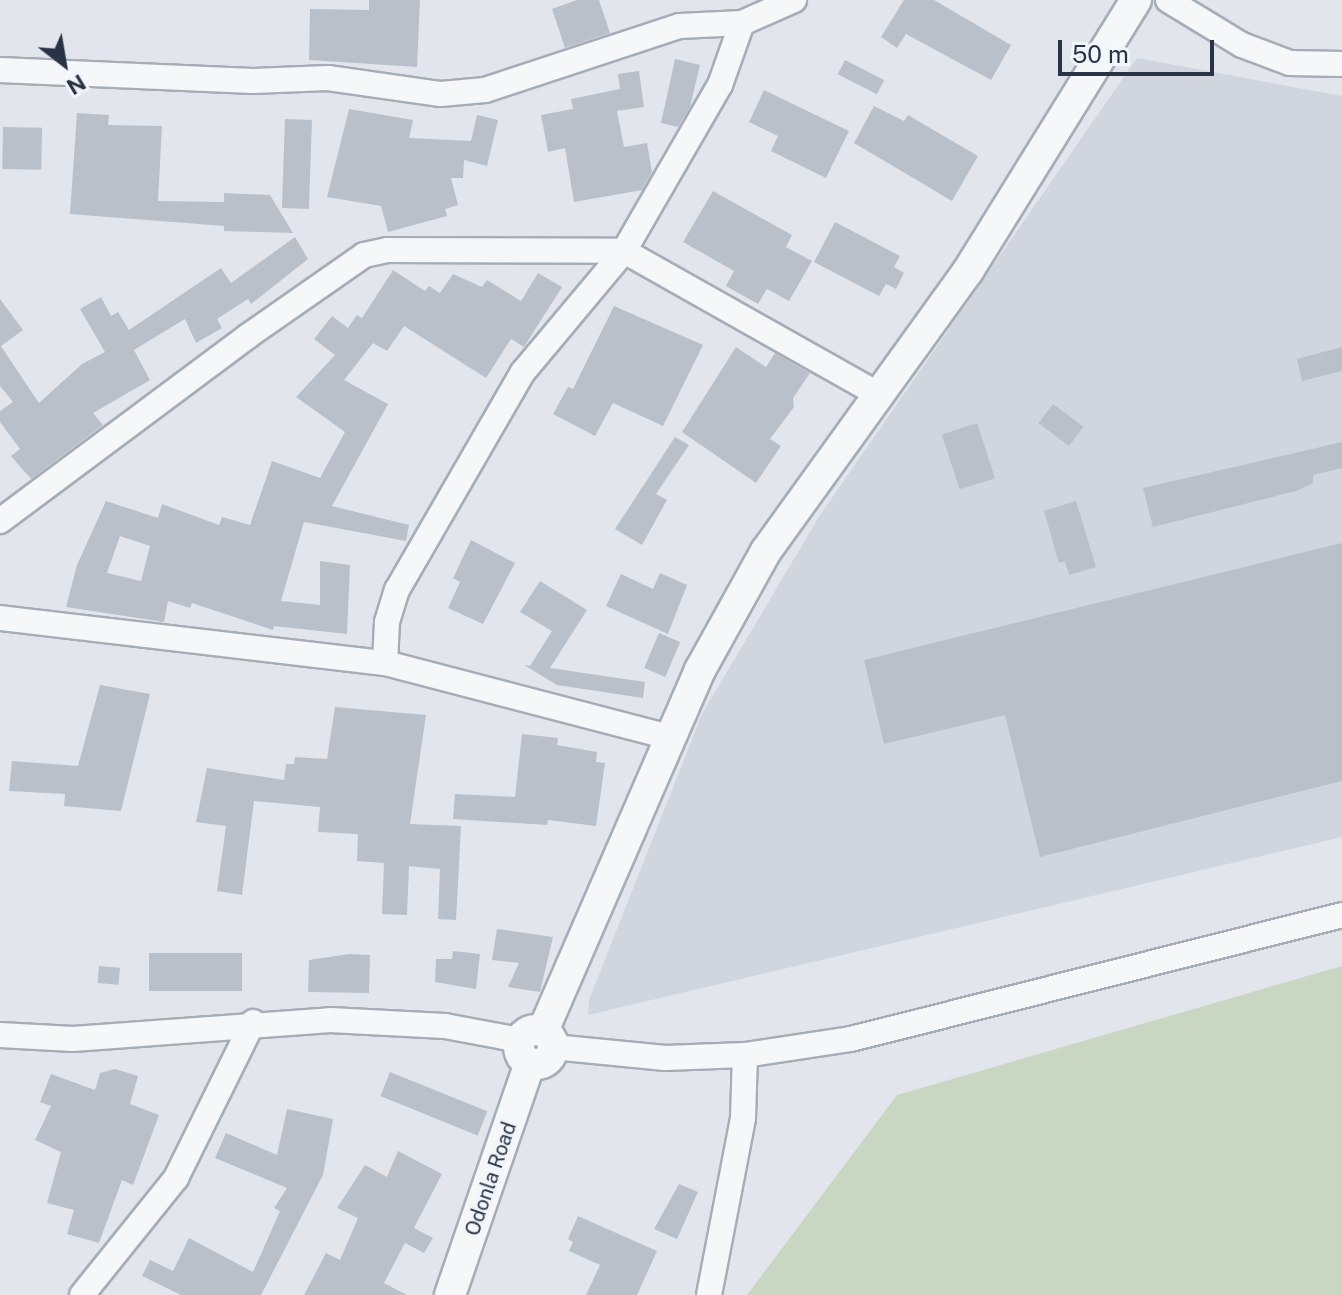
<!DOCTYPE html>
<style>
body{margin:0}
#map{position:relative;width:1342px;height:1295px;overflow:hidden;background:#e2e6ec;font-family:"Public Sans",sans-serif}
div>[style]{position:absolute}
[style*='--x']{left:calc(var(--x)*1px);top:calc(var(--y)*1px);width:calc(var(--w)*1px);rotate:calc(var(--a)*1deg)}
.built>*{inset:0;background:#d0d5de}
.green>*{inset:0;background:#c8d6c2}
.building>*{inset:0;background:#b9c0ca;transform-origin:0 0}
.roads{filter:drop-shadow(2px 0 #a6adb7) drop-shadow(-2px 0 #a6adb7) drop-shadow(0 2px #a6adb7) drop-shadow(0 -2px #a6adb7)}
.minor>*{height:24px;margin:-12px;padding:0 12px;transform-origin:12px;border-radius:12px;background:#f5f7f9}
.tertiary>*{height:30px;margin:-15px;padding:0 15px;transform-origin:15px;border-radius:15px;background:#f5f7f9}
.tertiary>.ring{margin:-15px;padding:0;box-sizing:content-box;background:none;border:30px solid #f5f7f9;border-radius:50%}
span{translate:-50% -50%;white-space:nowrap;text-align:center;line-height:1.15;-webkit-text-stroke:6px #f2f5f9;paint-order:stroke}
.street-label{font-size:20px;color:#283446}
.north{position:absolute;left:24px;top:24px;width:80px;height:80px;-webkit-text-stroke:6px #f2f5f9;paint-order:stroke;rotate:149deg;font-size:22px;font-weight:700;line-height:32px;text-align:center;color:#283446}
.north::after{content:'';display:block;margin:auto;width:28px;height:36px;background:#283446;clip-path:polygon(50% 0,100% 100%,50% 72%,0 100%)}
.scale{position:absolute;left:1058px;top:40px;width:156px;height:36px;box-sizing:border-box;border:4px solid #283446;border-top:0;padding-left:10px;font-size:24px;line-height:28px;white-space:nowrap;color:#283446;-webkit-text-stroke:6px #f2f5f9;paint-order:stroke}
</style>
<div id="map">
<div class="built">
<i style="clip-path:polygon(1137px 58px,1342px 96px,1342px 837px,588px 1015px,589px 1000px,702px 714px,820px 515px)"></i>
</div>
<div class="green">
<i style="clip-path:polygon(1342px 966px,1342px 1295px,747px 1295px,897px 1095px)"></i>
</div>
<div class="building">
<i style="clip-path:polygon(369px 0,420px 0,417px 67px,309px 60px,310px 9px,369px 10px)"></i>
<i style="clip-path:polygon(577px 0,599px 0,610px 33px,565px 48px,552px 9px)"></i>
<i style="clip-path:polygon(904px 0,934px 0,1011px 45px,991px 80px,906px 34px,897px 48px,881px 37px)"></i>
<i style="clip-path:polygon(675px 59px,700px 65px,690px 107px,678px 127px,661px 123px)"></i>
<i style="left:845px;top:60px;width:44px;height:16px;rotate:27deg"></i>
<i style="clip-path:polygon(639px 71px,644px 107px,617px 111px,624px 147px,647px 143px,652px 172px,642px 190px,574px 202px,565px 148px,548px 152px,541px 115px,573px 109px,571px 99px,620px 89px,618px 74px)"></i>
<i style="clip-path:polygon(764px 90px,849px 131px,826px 178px,771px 151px,778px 136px,749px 122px)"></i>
<i style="clip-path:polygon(874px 106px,904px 121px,908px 115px,978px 156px,952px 201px,854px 143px)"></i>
<i style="clip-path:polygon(349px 109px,413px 120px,409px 138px,471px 141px,477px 115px,498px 120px,487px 166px,464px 160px,463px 178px,451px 178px,458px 205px,445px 209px,447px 216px,388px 232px,381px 206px,327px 197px)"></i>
<i style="clip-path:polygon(77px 113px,109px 115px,108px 125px,162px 126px,158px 201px,224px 202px,224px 193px,270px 195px,293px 233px,224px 231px,224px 226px,70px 214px)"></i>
<i style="left:285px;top:119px;width:27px;height:89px;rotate:2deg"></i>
<i style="left:3px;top:127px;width:39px;height:42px;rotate:1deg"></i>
<i style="clip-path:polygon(713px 191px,792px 235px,786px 247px,812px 261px,789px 301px,767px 289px,758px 304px,726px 286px,734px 271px,683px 242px)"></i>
<i style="clip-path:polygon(835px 222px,900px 256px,894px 267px,904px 273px,896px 289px,886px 284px,879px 296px,814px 262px)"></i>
<i style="clip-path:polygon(295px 237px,308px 259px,251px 304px,248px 299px,217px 319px,222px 328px,196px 343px,185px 319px,134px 350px,150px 380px,93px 413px,103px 425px,31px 479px,11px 456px,20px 449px,0 422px,0 411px,13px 402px,0 386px,0 299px,23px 330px,1px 346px,39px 403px,82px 364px,105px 352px,80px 309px,101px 297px,111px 316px,118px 312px,129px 330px,221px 268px,231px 283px)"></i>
<i style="clip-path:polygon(evenodd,393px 270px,425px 291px,429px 286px,440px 293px,453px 274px,482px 287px,487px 280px,521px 301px,538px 273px,562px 287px,524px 347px,511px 339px,486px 378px,404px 326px,387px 351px,373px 343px,344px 380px,388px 404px,332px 506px,409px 525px,406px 541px,304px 522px,281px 601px,320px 605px,320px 561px,350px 565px,347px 634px,274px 626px,273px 630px,192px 603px,190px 608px,168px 601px,164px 622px,66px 607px,77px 565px,106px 501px,158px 518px,162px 504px,219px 525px,222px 517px,250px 525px,272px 461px,320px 478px,345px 432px,296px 397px,335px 355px,314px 339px,332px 316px,348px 328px,357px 315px,362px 318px,393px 270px,120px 536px,150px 546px,141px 581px,107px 573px,120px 536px)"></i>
<i style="clip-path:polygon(614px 306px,703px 345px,663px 426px,613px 403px,595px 436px,553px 414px,568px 387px,573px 389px)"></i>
<i style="clip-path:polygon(736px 347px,766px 367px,775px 353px,810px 373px,793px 398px,794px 407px,770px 439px,781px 446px,756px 483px,682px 432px)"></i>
<i style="clip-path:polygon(1342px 347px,1342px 371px,1302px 381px,1297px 359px)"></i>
<i style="left:1053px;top:404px;width:38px;height:24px;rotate:37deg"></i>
<i style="left:977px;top:423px;width:58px;height:37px;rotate:72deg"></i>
<i style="clip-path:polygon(675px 437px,689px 445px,656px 494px,667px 500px,642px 545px,615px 529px)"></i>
<i style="clip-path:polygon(1342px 442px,1342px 468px,1313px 475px,1313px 483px,1296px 491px,1153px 527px,1143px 488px)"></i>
<i style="clip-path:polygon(1076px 501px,1096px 567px,1069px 575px,1065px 561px,1059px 563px,1044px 511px)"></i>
<i style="clip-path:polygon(471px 540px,515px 563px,483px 624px,448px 608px,460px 582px,453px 578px)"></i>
<i style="clip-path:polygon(1342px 543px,1342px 781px,1040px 857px,1005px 715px,884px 744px,864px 660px)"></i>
<i style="clip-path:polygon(660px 573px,687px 585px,668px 634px,606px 606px,621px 574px,653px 589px)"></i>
<i style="clip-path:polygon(540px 581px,587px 610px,550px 668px,645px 682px,643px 698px,557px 685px,524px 665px,530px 666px,552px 631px,520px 612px)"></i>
<i style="left:659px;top:633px;width:23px;height:38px;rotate:23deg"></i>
<i style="clip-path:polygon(100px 685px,150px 694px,121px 811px,64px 806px,65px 794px,9px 791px,12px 761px,78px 766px)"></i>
<i style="clip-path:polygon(335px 707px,426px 715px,410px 824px,461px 826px,456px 920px,438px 919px,440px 869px,409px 866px,407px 915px,382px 914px,384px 863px,357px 861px,358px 834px,318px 832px,320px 807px,254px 801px,242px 895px,217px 891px,226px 826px,196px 822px,207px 768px,284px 780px,286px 764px,294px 764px,295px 757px,327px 759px)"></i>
<i style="clip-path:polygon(522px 734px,558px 738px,557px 745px,597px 752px,596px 762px,605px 763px,596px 826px,548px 820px,547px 825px,453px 819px,455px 794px,515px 797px)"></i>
<i style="clip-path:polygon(497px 929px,553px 937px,540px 992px,508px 987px,519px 963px,492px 960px)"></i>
<i style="clip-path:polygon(453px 951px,480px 954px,476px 989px,435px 982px,436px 959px,452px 959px)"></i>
<i style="left:149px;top:953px;width:93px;height:38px"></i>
<i style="clip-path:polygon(349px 954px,370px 955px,369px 993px,308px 992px,309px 960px)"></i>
<i style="left:99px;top:966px;width:21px;height:17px;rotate:5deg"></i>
<i style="clip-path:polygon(115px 1069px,138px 1076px,130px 1104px,159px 1115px,133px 1185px,122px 1180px,99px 1243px,67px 1234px,74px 1210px,47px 1203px,61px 1152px,35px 1140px,51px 1106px,40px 1102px,51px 1074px,95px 1090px,100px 1073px)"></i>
<i style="left:390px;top:1072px;width:105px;height:26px;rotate:22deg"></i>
<i style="clip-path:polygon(287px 1109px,333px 1119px,323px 1175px,261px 1295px,181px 1295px,142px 1276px,150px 1260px,173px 1271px,189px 1238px,253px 1272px,280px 1211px,274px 1208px,287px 1188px,215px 1158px,226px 1133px,277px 1155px)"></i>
<i style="clip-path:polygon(398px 1151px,442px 1174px,414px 1228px,433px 1238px,424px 1253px,405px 1243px,384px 1283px,407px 1295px,304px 1295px,326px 1253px,340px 1260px,358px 1218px,337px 1208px,365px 1165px,387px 1177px)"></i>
<i style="clip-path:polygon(679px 1184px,698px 1192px,677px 1239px,654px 1229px)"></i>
<i style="clip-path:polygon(578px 1216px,657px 1251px,637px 1295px,586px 1295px,600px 1265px,569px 1251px,573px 1242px,568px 1239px)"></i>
</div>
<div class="roads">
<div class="minor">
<i style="--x:1168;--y:0;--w:87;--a:31.3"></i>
<i style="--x:1242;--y:45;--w:51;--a:20.6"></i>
<i style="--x:1290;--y:63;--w:52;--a:1.1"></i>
<i style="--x:0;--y:70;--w:253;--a:2.5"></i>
<i style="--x:253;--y:81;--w:75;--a:-2.3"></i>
<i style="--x:328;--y:78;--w:114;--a:8.1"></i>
<i style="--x:441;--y:94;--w:44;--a:-5.2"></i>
<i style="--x:485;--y:90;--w:205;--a:-18.2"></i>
<i style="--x:680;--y:26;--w:62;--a:-2.8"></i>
<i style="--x:742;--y:23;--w:57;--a:-23.9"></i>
<i style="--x:0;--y:521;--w:309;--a:-36.7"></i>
<i style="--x:248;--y:336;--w:141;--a:-34.9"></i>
<i style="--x:364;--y:255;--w:24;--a:-12"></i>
<i style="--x:387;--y:250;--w:237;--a:0.2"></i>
<i style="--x:624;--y:251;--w:295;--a:29.4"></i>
<i style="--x:0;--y:618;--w:388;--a:6.7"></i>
<i style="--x:385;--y:663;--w:297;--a:14.6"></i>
<i style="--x:385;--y:663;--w:41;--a:-87.2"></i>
<i style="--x:387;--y:622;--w:34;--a:-73"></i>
<i style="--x:397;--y:590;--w:252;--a:-60"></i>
<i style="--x:523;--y:372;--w:158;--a:-50.1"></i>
<i style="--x:624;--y:251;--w:192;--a:-60"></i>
<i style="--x:720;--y:85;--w:66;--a:-70.5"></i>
<i style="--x:0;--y:1035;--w:73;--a:3.1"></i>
<i style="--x:73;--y:1039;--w:258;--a:-4.2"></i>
<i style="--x:330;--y:1020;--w:115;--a:3"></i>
<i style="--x:445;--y:1026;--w:76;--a:10.6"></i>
<i style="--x:553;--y:1047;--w:113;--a:5.6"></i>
<i style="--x:665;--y:1058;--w:80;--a:-2.1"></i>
<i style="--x:745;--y:1055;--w:107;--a:-8.6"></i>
<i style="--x:851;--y:1039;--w:506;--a:-14.17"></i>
<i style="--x:82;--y:1295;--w:150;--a:-51.2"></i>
<i style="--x:176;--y:1178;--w:174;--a:-63.7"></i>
<i style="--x:709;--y:1295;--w:180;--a:-79.1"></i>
<i style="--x:743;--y:1118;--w:63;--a:-88.2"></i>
</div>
<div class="tertiary">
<i class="ring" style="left:519px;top:1030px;width:4px;height:4px"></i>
<i style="--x:543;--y:1031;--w:394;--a:-66.5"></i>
<i style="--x:700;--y:670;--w:136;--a:-61"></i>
<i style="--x:766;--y:551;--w:345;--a:-54.2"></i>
<i style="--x:968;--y:271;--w:319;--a:-58.2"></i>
<i style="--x:450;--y:1295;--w:245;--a:-71"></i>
</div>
</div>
<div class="street-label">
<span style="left:491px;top:1179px;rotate:-71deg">Odonla Road</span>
</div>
<div class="north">N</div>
<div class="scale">50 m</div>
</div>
